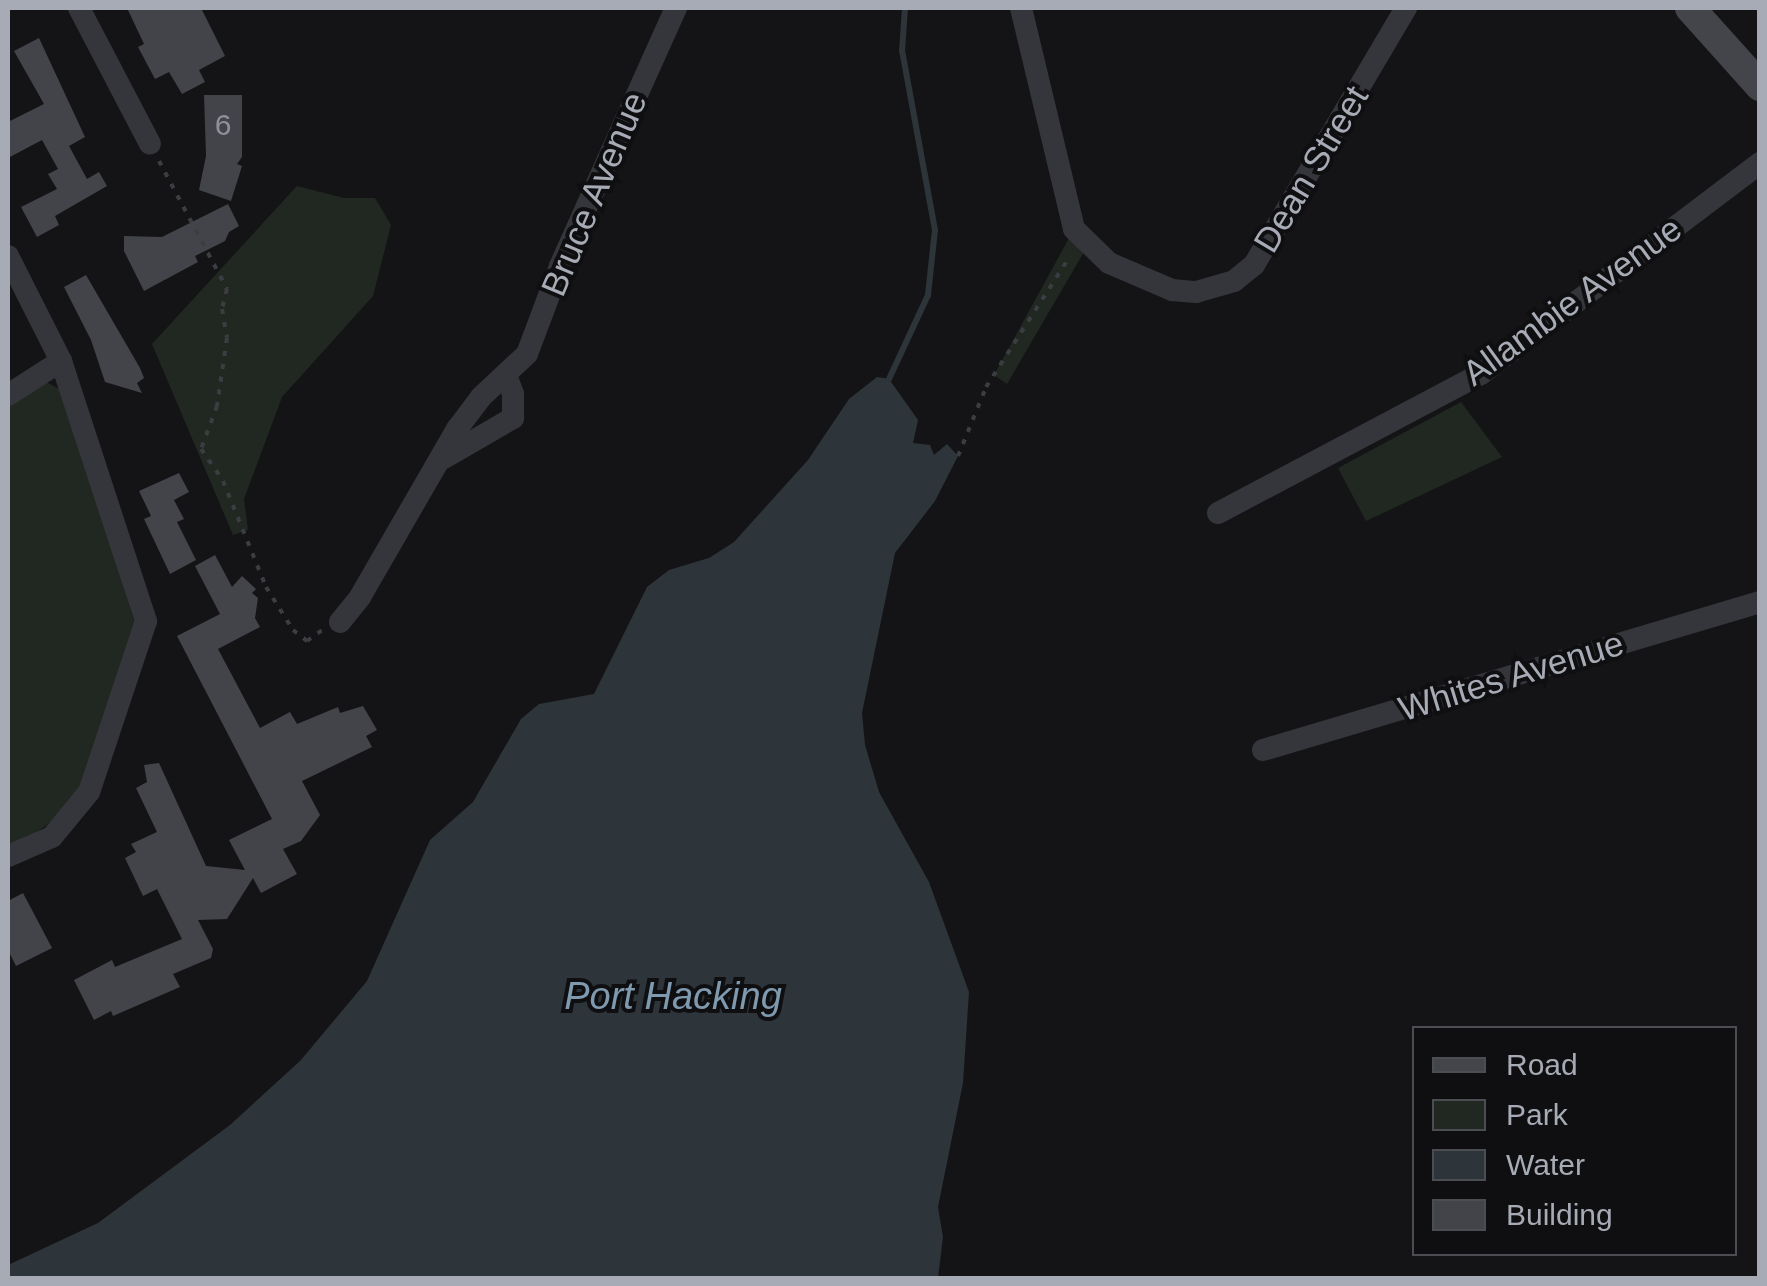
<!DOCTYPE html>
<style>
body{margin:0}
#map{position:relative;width:1767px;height:1286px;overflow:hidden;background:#141416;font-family:Arial,sans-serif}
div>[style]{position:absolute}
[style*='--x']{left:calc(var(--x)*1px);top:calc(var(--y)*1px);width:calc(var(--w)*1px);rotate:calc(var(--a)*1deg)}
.green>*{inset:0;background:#212821}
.water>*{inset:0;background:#2d353b}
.stream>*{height:6px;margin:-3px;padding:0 3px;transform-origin:3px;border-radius:3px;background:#2d353b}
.building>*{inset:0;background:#434449}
.path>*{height:4px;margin-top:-2px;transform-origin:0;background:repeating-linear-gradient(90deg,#3b3d42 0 5px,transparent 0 13px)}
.street>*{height:22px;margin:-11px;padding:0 11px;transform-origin:11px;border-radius:11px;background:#35363b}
.secondary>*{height:30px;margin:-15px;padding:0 15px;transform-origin:15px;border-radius:15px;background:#44454b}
span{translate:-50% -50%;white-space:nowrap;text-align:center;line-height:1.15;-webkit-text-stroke:8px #0f0f11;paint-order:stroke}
.number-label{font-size:30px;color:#8e919a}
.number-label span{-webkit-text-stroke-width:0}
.street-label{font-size:35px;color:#a7abb5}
.water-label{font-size:38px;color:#7f99af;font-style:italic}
.frame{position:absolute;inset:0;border:10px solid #a7abb5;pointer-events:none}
.legend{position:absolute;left:1412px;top:1026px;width:325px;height:230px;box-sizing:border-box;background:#0f0f11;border:2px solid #4c4d53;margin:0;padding:12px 18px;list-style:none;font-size:30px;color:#a7abb5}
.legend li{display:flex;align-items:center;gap:20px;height:50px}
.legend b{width:50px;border:2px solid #4c4d53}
</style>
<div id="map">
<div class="green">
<i style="clip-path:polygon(297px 186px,344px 198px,375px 198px,391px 225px,373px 296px,282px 397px,244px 499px,248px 530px,233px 535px,152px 344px)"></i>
<i style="clip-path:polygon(1074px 229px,1088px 245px,1007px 384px,994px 375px)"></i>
<i style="clip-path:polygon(41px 379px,63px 391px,137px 631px,94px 765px,66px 811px,8px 853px,8px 401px)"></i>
<i style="clip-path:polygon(1461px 402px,1502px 457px,1366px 521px,1338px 468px)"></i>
</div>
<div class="water">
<i style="clip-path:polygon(877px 377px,889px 379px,918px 420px,913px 443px,930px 445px,934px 455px,947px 444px,958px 456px,935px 501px,895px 553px,862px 713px,865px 745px,879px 792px,929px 882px,969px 992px,963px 1083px,938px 1207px,943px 1237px,938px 1278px,8px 1278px,8px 1265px,98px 1223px,230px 1125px,301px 1060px,367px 981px,430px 840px,473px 802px,521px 719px,539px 704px,594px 694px,647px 587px,669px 570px,709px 558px,734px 542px,808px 460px,849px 399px)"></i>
</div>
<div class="stream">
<i style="--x:889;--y:379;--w:93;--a:-65.1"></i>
<i style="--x:928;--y:295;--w:65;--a:-83.9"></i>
<i style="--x:935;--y:230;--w:182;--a:-100.4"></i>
<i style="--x:902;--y:51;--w:43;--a:-86"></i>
</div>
<div class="building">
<i style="clip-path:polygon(127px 8px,201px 8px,225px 56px,199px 70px,205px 82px,182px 94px,169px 72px,155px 79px,138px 47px,144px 44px)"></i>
<i style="clip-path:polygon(39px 38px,85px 137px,69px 146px,87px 179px,99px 172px,107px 186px,55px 216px,59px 225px,37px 237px,21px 207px,57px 189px,48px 174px,58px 169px,42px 140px,8px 158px,8px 122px,44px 104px,14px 51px)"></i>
<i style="clip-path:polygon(204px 95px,242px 95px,242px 157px,237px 164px,242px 166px,231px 201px,199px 190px,206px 156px)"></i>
<i style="clip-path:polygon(228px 204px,239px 226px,229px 232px,225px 241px,195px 256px,198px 262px,144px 291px,124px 251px,124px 236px,162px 237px)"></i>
<i style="clip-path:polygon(86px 275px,140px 368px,144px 378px,137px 383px,142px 393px,105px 382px,91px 340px,64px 287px)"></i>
<i style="clip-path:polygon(179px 473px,189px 492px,174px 500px,184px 519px,177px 522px,196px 560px,170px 574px,144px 519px,151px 516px,139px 491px)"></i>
<i style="clip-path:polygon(215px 555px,232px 587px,242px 576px,256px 589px,252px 593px,258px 598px,255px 618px,260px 627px,218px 649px,260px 728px,290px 712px,297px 724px,338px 707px,340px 713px,363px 706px,377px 730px,366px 736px,372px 747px,302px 781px,320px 815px,301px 841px,283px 849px,297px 874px,261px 893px,253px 878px,227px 919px,198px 920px,213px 949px,211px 958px,173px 974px,180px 987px,113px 1016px,111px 1011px,94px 1020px,74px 980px,112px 960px,115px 967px,182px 939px,157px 889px,143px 896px,125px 858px,136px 852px,131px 844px,157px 832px,136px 788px,147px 782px,144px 765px,159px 763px,206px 866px,245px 870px,229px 840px,272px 819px,177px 636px,220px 614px,195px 566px)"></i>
<i style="clip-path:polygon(23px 893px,52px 948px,16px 966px,8px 950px,8px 901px)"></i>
</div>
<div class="path">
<i style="--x:159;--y:161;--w:145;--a:62"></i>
<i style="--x:227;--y:289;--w:21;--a:104"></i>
<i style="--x:222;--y:309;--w:29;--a:80"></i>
<i style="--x:227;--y:338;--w:69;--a:98.4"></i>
<i style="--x:217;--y:406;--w:46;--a:110.4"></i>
<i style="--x:201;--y:449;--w:39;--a:55"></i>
<i style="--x:223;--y:481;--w:114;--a:67.9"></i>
<i style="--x:266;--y:587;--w:51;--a:57.9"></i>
<i style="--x:293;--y:630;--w:18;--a:38"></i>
<i style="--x:307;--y:641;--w:19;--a:-36"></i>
<i style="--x:958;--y:456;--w:74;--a:-67.9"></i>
<i style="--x:986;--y:387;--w:156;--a:-57.3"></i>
</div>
<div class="street">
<i style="--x:79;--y:8;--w:153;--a:62.4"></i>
<i style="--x:1021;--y:8;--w:227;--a:76.5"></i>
<i style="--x:1074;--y:229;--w:49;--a:44.2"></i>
<i style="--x:1109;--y:263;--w:69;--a:23.2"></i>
<i style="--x:1172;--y:290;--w:24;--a:5"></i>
<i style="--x:1196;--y:292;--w:40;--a:-16"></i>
<i style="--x:1234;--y:281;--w:26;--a:-39"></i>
<i style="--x:1254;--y:265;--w:299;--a:-59.4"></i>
<i style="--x:8;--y:256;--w:118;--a:63.2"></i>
<i style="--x:61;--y:361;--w:274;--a:71.9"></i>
<i style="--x:146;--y:621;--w:180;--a:108.4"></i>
<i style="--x:89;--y:792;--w:58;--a:129.4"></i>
<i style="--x:52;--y:837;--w:48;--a:156.6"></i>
<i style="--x:8;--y:395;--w:63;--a:-32.7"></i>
<i style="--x:444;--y:458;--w:80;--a:-30.1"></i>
<i style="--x:513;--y:418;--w:24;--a:-90"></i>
<i style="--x:513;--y:394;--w:20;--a:-110"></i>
<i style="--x:1218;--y:513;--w:297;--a:-27.9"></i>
<i style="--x:1481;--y:374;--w:350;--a:-37.1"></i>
<i style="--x:340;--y:622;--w:32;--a:-51"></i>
<i style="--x:360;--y:597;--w:194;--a:-60"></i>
<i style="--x:457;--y:429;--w:40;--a:-53"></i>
<i style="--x:481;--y:397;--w:63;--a:-43.1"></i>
<i style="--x:527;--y:354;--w:94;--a:-69.4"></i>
<i style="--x:560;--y:266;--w:283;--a:-65.8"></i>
<i style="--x:1263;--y:750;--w:519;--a:-16.58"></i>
</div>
<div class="secondary">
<i style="--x:1690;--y:8;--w:105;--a:48.1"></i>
</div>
<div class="number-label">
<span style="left:223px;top:125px">6</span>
</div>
<div class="street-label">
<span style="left:1311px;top:169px;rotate:-59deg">Dean Street</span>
<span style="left:594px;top:194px;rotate:-67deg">Bruce Avenue</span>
<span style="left:1572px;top:301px;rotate:-36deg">Allambie Avenue</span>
<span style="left:1511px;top:676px;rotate:-17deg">Whites Avenue</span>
</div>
<div class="water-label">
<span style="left:673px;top:997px">Port Hacking</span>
</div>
<div class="frame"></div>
<ul class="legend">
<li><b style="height:12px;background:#44454b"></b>Road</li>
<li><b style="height:28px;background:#212821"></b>Park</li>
<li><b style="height:28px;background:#2d353b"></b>Water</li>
<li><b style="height:28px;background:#434449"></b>Building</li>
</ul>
</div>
